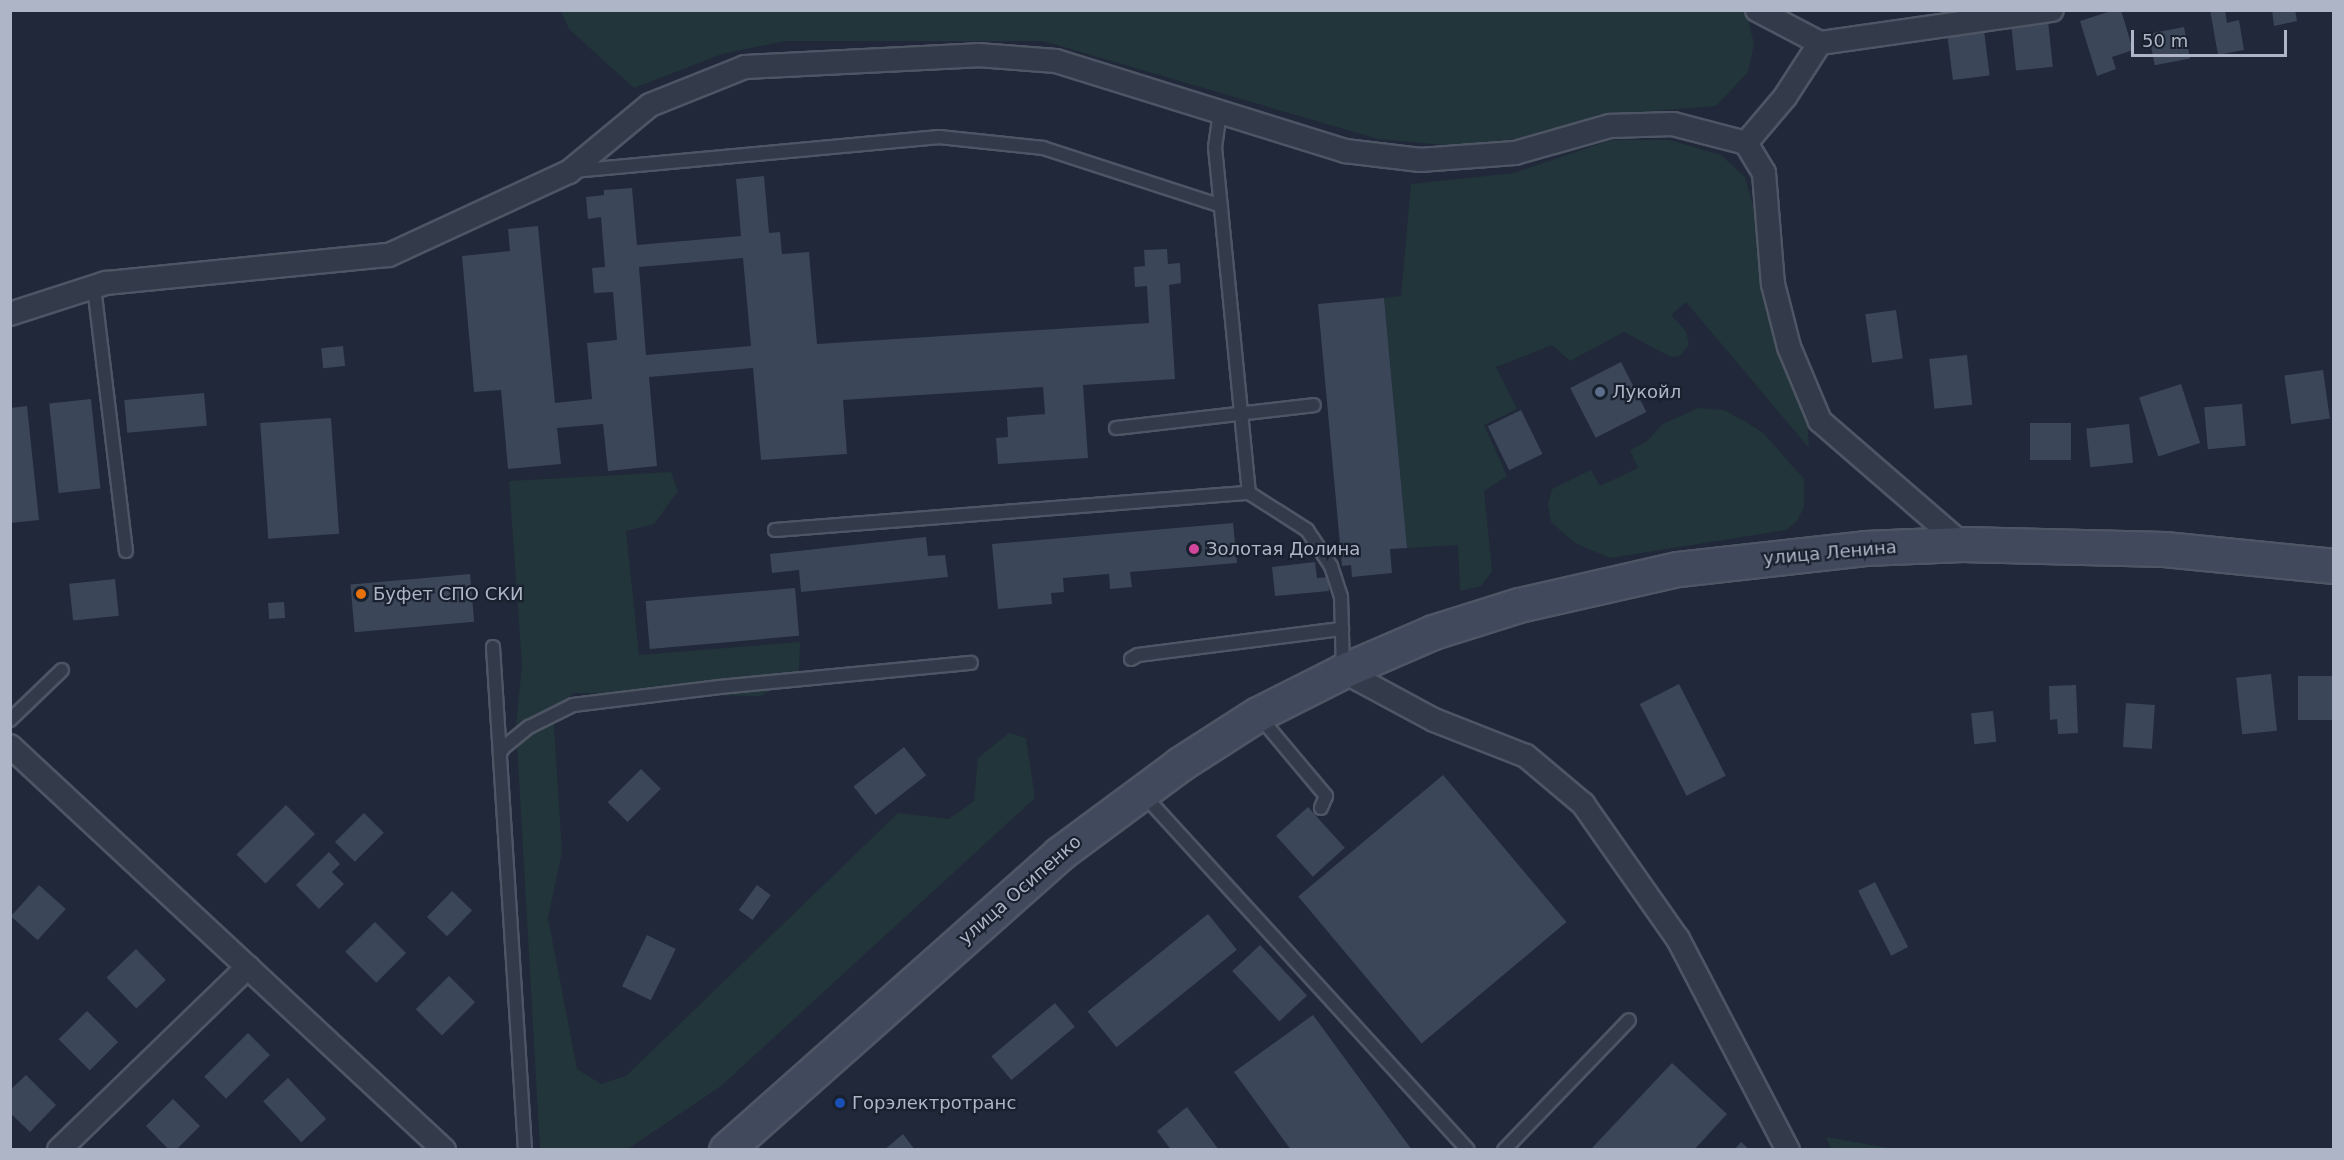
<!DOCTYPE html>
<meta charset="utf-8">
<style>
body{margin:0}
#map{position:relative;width:2344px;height:1160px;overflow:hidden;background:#202839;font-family:"DejaVu Sans",sans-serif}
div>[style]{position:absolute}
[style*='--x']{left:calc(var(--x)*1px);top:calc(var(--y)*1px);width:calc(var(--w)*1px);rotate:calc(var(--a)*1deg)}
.green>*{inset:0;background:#22353a}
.building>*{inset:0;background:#3b4659;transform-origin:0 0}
.roads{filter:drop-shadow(2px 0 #4e5564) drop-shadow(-2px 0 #4e5564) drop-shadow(0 2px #4e5564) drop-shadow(0 -2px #4e5564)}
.service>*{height:12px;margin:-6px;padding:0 6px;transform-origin:6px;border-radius:6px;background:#333a49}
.minor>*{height:22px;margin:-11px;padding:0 11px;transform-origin:11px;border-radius:11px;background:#333a49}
.secondary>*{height:33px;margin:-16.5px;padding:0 16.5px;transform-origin:16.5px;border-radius:16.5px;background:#41495d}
.dots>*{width:16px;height:16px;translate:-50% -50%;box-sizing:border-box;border:3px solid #19202e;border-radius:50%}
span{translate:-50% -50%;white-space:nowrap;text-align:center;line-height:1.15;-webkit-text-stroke:4.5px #19202e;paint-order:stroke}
.poi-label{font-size:18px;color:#aeb5c6}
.left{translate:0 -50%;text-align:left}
.street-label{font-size:18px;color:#aeb5c6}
.frame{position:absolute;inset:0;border:12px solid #aeb5c6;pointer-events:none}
.scale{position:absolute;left:2131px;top:30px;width:156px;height:27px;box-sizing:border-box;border:3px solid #aeb5c6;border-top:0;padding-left:8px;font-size:18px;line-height:21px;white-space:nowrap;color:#aeb5c6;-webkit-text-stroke:4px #19202e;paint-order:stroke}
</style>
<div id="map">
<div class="green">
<i style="clip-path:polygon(1746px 10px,1754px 44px,1748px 72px,1716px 106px,1613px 114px,1516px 139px,1456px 146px,1378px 139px,1043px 41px,785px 41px,722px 54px,634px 88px,569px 29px,561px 11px)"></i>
<i style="clip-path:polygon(1611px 140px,1670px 140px,1721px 155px,1745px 177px,1757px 220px,1761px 284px,1807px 420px,1809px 448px,1686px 302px,1671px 315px,1686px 331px,1689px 345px,1680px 356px,1671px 357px,1624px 332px,1570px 361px,1552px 345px,1496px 367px,1517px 409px,1484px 425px,1507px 476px,1484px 491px,1492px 571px,1481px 586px,1460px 591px,1458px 545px,1407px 548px,1384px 298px,1401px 296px,1411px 184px,1514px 173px)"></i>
<i style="clip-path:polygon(1698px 408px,1724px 410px,1746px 422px,1763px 433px,1804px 479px,1804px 507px,1797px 521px,1786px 530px,1610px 558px,1575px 543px,1551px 522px,1548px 504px,1552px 489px,1591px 470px,1600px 486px,1638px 468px,1630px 450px,1646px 442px,1663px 424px)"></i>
<i style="clip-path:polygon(671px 472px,678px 491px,654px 524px,626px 531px,639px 655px,800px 642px,799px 675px,760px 696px,574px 693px,553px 710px,562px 852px,548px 918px,577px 1069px,601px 1084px,626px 1076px,898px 813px,949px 819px,974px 801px,978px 758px,1009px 733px,1026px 738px,1035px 798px,721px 1086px,628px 1149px,540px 1149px,516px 725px,522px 665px,509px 481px)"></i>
<i style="clip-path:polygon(1826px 1137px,1895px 1149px,1831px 1149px)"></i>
</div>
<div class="building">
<i style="clip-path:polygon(2114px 10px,2121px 10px,2133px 50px,2112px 57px,2116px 69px,2097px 76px,2080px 21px)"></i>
<i style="clip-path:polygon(2210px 10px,2225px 10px,2227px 23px,2239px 20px,2244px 50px,2218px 55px)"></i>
<i style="clip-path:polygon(2272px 10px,2295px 10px,2297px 21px,2274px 26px)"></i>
<i style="left:2048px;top:21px;width:46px;height:37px;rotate:84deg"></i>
<i style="left:1983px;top:22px;width:54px;height:37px;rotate:83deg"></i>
<i style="left:2184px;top:27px;width:32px;height:36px;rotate:79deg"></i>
<i style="clip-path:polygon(evenodd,764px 176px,769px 233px,780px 232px,782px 254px,809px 252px,817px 344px,1149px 323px,1147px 286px,1135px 287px,1134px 267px,1145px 266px,1144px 250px,1167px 249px,1168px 264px,1180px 263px,1181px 283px,1169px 285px,1175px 379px,1083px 385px,1088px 458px,998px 464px,996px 438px,1008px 437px,1007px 417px,1045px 414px,1043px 387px,843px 400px,847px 454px,761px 460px,753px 368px,649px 377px,657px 466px,608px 471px,603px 424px,557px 428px,561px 464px,508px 469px,501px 390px,474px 392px,462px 256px,510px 251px,508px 229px,538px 226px,555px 403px,592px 399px,587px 343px,617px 340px,613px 292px,594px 293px,592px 268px,605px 267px,601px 217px,588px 219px,586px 197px,604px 195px,604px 190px,632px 188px,637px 245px,741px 236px,736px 179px,764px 176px,743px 258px,751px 346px,646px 355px,639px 267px,743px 258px)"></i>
<i style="clip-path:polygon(1384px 298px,1407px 548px,1390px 549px,1392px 573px,1352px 577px,1351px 565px,1342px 566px,1318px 304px)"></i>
<i style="left:1896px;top:310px;width:49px;height:31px;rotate:82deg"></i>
<i style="left:343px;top:346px;width:20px;height:22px;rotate:84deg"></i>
<i style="left:1967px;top:355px;width:50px;height:38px;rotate:84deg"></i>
<i style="left:1621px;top:362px;width:56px;height:57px;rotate:63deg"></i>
<i style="left:2323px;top:370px;width:49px;height:39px;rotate:82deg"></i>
<i style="left:2181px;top:384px;width:62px;height:44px;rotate:72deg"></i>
<i style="left:204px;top:393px;width:33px;height:80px;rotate:85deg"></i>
<i style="left:91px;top:399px;width:90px;height:42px;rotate:84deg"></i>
<i style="left:2242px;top:404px;width:42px;height:38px;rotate:85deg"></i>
<i style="clip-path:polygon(27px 406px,39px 520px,10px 523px,10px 408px)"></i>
<i style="left:1521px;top:410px;width:49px;height:37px;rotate:64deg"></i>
<i style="left:331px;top:418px;width:116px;height:71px;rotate:86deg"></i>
<i style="left:2030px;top:423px;width:41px;height:37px"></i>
<i style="left:2129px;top:424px;width:39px;height:43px;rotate:84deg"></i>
<i style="clip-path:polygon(1233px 523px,1237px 563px,1130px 572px,1132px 587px,1110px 589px,1109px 574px,1063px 578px,1064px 592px,1051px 593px,1052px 604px,998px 609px,992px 544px)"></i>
<i style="clip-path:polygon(926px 537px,928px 556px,945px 555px,948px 577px,801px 592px,799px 570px,772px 573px,770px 554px)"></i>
<i style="clip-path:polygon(1315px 562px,1317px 578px,1328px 577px,1329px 591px,1275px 596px,1272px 567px)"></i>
<i style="left:470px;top:574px;width:48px;height:120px;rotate:85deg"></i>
<i style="left:115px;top:579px;width:37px;height:46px;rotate:84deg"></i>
<i style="left:795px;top:588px;width:48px;height:150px;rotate:85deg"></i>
<i style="left:284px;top:602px;width:16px;height:16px;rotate:86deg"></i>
<i style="left:2271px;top:674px;width:57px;height:35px;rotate:84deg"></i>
<i style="left:2334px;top:676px;width:44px;height:36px;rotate:90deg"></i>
<i style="left:1679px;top:684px;width:103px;height:44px;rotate:63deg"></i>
<i style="clip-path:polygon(2076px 685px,2078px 733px,2058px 734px,2057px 719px,2050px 720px,2049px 686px)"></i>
<i style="left:2126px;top:703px;width:29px;height:44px;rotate:4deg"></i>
<i style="left:1993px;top:711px;width:31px;height:22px;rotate:84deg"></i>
<i style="left:904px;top:747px;width:36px;height:64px;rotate:52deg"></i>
<i style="left:641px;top:769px;width:28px;height:47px;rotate:45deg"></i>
<i style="left:1443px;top:775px;width:192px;height:189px;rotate:50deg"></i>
<i style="left:286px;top:805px;width:41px;height:70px;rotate:45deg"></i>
<i style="left:1308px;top:807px;width:55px;height:43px;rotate:48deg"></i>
<i style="left:364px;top:813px;width:28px;height:41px;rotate:45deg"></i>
<i style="clip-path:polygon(329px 852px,340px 864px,332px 872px,344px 884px,319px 909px,296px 885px)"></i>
<i style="left:1875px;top:882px;width:73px;height:19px;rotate:63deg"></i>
<i style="left:39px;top:885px;width:36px;height:42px;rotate:42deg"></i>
<i style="left:757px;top:885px;width:17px;height:31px;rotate:36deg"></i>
<i style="left:452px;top:891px;width:28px;height:36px;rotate:44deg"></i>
<i style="left:1208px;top:914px;width:46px;height:155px;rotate:51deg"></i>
<i style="left:375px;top:922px;width:44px;height:42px;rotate:45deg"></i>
<i style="left:647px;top:935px;width:32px;height:57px;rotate:26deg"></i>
<i style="left:1260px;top:945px;width:69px;height:38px;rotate:47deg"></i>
<i style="left:136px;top:949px;width:43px;height:41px;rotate:46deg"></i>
<i style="left:449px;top:976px;width:37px;height:47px;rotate:45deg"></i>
<i style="left:1055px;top:1003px;width:31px;height:83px;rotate:50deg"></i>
<i style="left:87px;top:1011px;width:44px;height:40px;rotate:45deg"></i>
<i style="clip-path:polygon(1313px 1015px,1412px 1150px,1291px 1150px,1234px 1072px)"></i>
<i style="left:248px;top:1033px;width:31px;height:62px;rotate:45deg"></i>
<i style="clip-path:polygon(1672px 1063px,1727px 1114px,1694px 1150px,1594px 1150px,1592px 1148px)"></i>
<i style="clip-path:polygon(26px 1075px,56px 1105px,30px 1132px,10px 1113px,10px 1090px)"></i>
<i style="left:288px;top:1078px;width:56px;height:34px;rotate:47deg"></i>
<i style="clip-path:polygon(173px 1099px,200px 1126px,176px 1150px,169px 1150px,146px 1126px)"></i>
<i style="clip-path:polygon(1187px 1107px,1219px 1150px,1171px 1150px,1157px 1131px)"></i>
<i style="clip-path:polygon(903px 1134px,915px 1150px,884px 1150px)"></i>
<i style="clip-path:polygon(1741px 1142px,1750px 1150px,1734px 1150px)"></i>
</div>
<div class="roads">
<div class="service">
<i style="--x:1220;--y:112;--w:35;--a:98"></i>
<i style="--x:1215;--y:147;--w:348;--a:84.4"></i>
<i style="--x:573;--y:171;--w:368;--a:-5.3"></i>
<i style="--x:939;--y:137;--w:105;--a:6"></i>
<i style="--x:1043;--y:148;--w:187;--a:18"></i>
<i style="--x:94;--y:287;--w:266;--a:83.1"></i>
<i style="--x:1116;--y:428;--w:199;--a:-6.6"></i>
<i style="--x:775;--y:530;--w:475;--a:-4.5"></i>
<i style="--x:1249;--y:493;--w:69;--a:32.5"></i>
<i style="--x:1307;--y:530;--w:43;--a:56.3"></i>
<i style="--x:1331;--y:566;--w:33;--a:72"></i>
<i style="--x:1341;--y:597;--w:71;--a:88.4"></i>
<i style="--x:493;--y:647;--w:504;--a:86.36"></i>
<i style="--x:1131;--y:659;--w:8;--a:-30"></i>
<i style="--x:1138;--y:655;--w:206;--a:-7.3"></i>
<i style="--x:1258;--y:715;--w:106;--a:50"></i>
<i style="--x:1326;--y:796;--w:13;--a:113"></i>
<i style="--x:10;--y:720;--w:72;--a:-43.9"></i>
<i style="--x:500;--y:753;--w:7;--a:-56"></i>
<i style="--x:504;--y:747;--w:32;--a:-39"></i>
<i style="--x:529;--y:727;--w:49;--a:-26.6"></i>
<i style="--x:573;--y:705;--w:148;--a:-7"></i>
<i style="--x:720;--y:687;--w:252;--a:-5.5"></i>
<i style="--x:1142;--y:793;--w:483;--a:47.6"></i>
<i style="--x:1504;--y:1150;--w:180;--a:-46.1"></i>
</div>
<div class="minor">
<i style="--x:1757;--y:10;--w:71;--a:27.6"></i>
<i style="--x:1746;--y:143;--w:60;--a:-49.7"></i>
<i style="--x:1785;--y:97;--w:64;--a:-57.1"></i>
<i style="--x:1820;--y:43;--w:234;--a:-8.1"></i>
<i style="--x:10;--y:314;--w:101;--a:-17.9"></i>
<i style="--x:106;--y:283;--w:284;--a:-5.7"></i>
<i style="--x:389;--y:255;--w:198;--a:-24.8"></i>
<i style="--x:569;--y:172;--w:105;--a:-39.6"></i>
<i style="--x:650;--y:105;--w:102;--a:-21.8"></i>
<i style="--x:745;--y:67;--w:233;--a:-2.9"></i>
<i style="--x:978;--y:55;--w:78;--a:4.4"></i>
<i style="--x:1056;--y:61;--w:303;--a:17.3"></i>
<i style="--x:1345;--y:151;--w:76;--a:6.8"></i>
<i style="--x:1420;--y:160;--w:95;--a:-4.2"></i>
<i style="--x:1515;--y:153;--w:99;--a:-15.9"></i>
<i style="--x:1610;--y:126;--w:63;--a:-1.8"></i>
<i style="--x:1673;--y:124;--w:75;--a:14.6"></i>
<i style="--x:1746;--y:143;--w:35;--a:59"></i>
<i style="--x:1764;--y:173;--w:111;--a:85.4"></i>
<i style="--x:1773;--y:284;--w:65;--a:75.7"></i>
<i style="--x:1789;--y:347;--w:80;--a:67.3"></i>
<i style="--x:1820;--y:421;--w:188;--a:40.9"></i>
<i style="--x:1343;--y:671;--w:103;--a:28.3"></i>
<i style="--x:1434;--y:720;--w:99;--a:21.4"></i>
<i style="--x:1526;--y:756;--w:75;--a:40.1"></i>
<i style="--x:1583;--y:804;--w:165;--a:54.9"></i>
<i style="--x:1678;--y:939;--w:238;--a:62.5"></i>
<i style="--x:10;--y:746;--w:593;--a:42.95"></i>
<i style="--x:59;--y:1150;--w:263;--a:-44.1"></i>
</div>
<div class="secondary">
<i style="--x:726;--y:1150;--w:446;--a:-41.6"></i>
<i style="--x:1059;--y:854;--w:151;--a:-36.6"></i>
<i style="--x:1180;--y:764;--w:93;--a:-32.7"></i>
<i style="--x:1258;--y:714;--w:95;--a:-26.8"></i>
<i style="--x:1343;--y:671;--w:98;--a:-23.4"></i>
<i style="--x:1433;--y:632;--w:90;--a:-17.4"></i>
<i style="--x:1519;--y:605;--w:163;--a:-12.8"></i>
<i style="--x:1678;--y:569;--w:188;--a:-6.4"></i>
<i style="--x:1865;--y:548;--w:97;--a:-2.4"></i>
<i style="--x:1962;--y:544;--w:202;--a:1.4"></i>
<i style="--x:2164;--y:549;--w:171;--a:5.7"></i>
</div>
</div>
<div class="dots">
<i style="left:1600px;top:392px;background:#5c6f8a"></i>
<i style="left:1194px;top:549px;background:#d1479c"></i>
<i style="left:361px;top:594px;background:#e8710a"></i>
<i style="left:840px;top:1103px;background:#1a4fb4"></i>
</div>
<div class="poi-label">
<span class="left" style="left:1612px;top:392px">Лукойл</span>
<span class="left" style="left:1206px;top:549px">Золотая Долина</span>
<span class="left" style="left:373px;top:594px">Буфет СПО СКИ</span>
<span class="left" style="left:852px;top:1103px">Горэлектротранс</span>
</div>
<div class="street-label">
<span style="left:1830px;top:553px;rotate:-5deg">улица Ленина</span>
<span style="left:1020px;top:890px;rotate:-41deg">улица Осипенко</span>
</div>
<div class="frame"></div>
<div class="scale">50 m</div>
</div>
